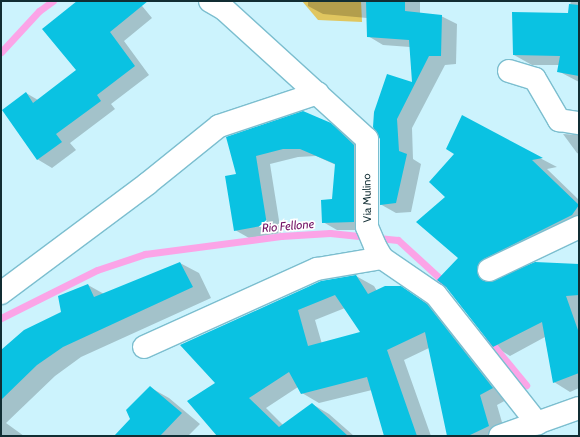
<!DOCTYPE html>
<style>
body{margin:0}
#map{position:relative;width:580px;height:437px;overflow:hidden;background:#ccf3fd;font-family:Cabin,sans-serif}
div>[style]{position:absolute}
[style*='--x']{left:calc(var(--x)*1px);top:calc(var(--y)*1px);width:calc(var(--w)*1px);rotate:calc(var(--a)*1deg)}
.green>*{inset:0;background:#e0c65f}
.shadow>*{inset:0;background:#0003}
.stream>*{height:7px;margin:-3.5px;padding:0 3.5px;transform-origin:3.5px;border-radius:3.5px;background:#fba4e7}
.building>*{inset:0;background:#0ac2e2}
.roads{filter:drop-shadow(1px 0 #7cbecf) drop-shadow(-1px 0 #7cbecf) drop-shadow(0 1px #7cbecf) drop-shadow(0 -1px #7cbecf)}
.street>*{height:22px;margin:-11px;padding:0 11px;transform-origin:11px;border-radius:11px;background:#fff}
span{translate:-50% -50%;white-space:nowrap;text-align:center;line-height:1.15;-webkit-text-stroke:3.5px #fff;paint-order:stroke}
.street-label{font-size:11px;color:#112d33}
.water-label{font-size:12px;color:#711063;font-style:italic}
.frame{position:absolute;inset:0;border:2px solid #112d33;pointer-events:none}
</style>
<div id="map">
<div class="green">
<i style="clip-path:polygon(302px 1px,361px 1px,362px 22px,318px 20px)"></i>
</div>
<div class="shadow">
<i style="clip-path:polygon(78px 1px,138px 1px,152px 18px,124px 41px,149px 75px,111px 104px,115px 109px,70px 143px,76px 150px,52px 168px,37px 159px,26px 93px,38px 100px,77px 71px)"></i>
<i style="clip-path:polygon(308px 1px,420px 1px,420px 14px,441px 16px,457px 24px,456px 64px,445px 65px,412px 128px,413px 159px,421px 164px,411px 212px,396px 213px,380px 204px,388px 76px,413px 83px,410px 47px,383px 45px,368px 36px,367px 18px,323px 14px,308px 6px)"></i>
<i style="clip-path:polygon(571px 1px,579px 1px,579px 82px,558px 71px,559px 65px,532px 65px,514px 55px,568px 14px)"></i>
<i style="clip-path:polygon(462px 117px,557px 167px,547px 169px,579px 200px,579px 228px,492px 279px,579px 265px,579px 388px,570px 392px,554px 382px,545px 337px,510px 356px,494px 346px,460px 258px,446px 197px)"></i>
<i style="clip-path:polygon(331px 124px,346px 133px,369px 154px,369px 230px,337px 230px,323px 222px,333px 200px,336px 165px,316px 156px,298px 157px,270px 164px,281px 233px,249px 238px,235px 230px,237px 175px,227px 137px)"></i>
<i style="clip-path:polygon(563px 134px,579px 135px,579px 154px,577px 153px)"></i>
<i style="clip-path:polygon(180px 263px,199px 273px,211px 298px,81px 357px,55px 376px,6px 423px,24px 436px,1px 436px,1px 351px,62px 312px,88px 285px,104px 294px)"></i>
<i style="clip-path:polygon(evenodd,356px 276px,374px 286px,377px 291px,401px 287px,445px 315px,510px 398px,497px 405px,506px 436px,448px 436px,429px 348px,404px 360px,431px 436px,385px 436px,372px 390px,319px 403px,302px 393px,298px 387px,266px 408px,283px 425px,312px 404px,329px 414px,354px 436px,218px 436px,217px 384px,181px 345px,356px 276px,345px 308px,362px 333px,322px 344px,315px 320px,345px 308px)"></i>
<i style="clip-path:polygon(151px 388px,169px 398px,200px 424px,188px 436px,115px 436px,132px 419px)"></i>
</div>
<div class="stream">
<i style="--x:1;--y:52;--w:56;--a:-47.2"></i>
<i style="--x:39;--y:11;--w:17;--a:-36"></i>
<i style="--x:1;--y:318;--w:107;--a:-26.6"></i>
<i style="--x:97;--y:270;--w:51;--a:-18.4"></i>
<i style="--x:145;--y:254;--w:137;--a:-7.5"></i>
<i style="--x:281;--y:236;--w:49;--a:-3.5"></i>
<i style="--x:330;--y:233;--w:68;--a:5.9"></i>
<i style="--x:398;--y:240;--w:64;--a:42.5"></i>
<i style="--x:488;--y:339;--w:60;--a:50.4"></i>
</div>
<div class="building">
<i style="clip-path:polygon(77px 1px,148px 1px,110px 32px,135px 66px,97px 95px,101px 101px,56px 134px,62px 142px,37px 160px,2px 110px,26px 92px,33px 103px,76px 70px,42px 29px)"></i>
<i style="clip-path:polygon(366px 1px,405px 1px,405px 11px,442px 15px,441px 56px,429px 56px,397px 119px,399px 151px,407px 154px,396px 203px,380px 205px,380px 139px,373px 127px,374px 112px,387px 74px,412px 82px,409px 40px,367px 37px)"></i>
<i style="clip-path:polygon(569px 4px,579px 5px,579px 76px,557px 72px,560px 56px,513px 55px,512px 12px,568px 13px)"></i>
<i style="clip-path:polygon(303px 111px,331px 123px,354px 145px,354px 222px,322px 223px,321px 200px,332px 199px,335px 164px,300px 149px,283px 149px,256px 156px,267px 225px,234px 231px,225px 176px,236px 174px,226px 137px)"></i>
<i style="clip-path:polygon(462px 115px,543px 158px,532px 160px,579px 205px,572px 215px,484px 259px,477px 269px,482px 280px,488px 282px,535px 262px,579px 264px,579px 295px,566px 296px,579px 333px,579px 373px,553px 383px,542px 322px,493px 347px,446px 287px,437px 280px,458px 258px,416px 222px,445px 197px,429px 182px,454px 154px,446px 149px)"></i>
<i style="clip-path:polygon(180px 262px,193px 287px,63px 347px,37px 365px,1px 400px,1px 350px,24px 330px,61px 312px,58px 296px,88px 284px,94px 297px)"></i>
<i style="clip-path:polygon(evenodd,356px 275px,368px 294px,385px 286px,401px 286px,427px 304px,493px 388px,480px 395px,489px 426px,468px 436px,447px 436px,425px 332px,387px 350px,417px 436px,384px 436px,367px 377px,301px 394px,289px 372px,249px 398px,279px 427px,312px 403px,348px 436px,217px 436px,187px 401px,215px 383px,180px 345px,321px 281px,356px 275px,335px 295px,360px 332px,308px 346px,298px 310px,335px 295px)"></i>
<i style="clip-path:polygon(150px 386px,182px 413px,160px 436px,114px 436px,130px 419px,126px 410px)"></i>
</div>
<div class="roads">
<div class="street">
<i style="--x:210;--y:1;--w:16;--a:30"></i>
<i style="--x:224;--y:9;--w:193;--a:42.3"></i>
<i style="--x:367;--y:139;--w:88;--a:90"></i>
<i style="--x:367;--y:227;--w:21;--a:67"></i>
<i style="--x:375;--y:246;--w:14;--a:60"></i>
<i style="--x:382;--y:258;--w:65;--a:34.4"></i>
<i style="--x:436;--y:295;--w:164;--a:51.7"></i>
<i style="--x:509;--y:71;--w:27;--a:17"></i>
<i style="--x:535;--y:79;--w:48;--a:59.7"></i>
<i style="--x:559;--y:120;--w:20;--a:9"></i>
<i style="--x:489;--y:270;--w:100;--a:-25.5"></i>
<i style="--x:1;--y:293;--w:182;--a:-36.7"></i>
<i style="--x:147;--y:184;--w:92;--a:-38.9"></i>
<i style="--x:219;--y:126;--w:104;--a:-18.4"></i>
<i style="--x:144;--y:347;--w:190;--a:-24.3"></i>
<i style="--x:317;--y:269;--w:66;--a:-9.6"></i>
<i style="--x:500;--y:436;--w:84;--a:-19.5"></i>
</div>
</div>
<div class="street-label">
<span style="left:367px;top:198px;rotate:-91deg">Via Mulino</span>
</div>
<div class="water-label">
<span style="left:288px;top:226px;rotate:-5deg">Rio Fellone</span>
</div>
<div class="frame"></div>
</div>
